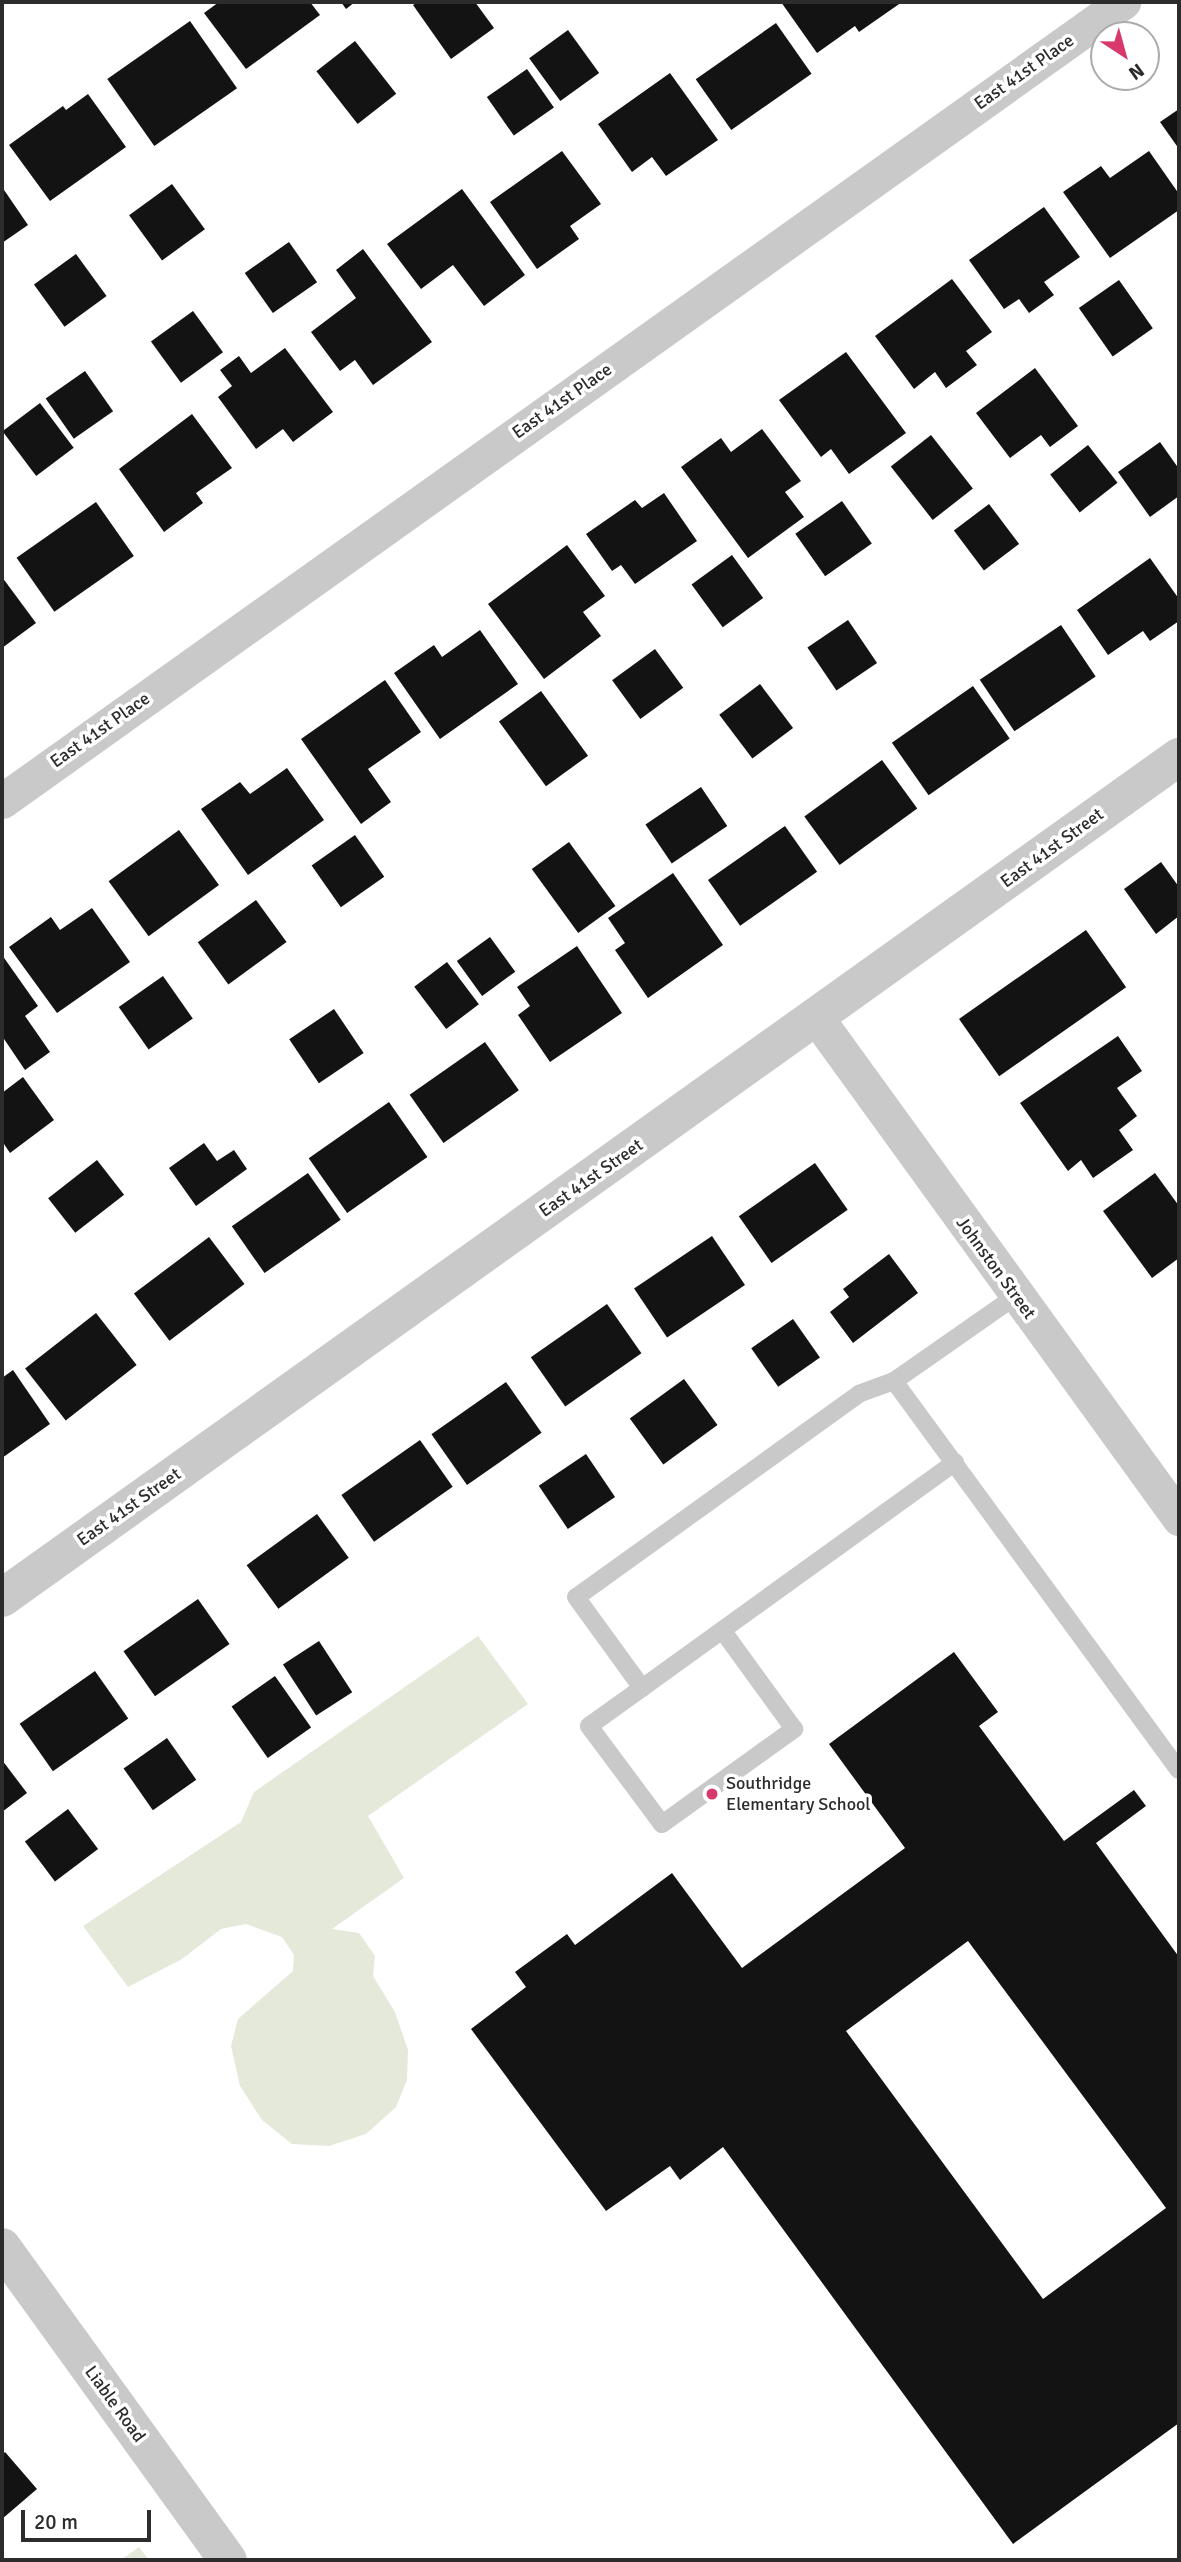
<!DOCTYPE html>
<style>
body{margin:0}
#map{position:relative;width:1181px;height:2562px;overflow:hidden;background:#fff;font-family:Signika,sans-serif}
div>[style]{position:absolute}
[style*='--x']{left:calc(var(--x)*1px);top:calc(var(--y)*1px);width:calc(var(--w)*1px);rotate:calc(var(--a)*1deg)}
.green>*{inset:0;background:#e5e9da}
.building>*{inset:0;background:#131313;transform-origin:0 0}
.service>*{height:18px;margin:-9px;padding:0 9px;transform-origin:9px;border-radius:9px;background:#c9c9c9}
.minor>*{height:35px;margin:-17.5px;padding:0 17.5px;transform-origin:17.5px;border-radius:17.5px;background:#c9c9c9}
.tertiary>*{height:38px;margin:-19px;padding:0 19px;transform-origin:19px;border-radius:19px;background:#c9c9c9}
.dots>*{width:19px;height:19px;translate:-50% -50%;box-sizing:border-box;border:4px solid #fff;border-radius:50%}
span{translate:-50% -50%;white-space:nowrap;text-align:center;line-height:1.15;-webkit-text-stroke:7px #fff;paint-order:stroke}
.street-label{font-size:18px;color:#2c2c2c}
.poi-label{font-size:18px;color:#2c2c2c}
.left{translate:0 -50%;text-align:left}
.frame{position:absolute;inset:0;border:4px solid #2c2c2c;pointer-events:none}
.north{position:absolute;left:1090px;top:21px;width:70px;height:70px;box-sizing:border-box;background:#fff;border:2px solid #ababab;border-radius:50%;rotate:144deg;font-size:19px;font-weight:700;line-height:28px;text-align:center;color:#2c2c2c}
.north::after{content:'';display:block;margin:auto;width:24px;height:32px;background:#d8386a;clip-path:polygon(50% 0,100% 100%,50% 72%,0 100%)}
.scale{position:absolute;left:21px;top:2510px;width:130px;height:32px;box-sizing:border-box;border:4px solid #2c2c2c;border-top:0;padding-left:9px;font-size:21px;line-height:24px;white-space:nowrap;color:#2c2c2c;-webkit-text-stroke:5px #fff;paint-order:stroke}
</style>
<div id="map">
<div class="green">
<i style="clip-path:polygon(478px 1636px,528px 1704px,368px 1816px,404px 1878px,332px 1929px,359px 1933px,375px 1956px,373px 1976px,395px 2012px,408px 2050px,407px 2080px,396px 2107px,366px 2134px,329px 2146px,292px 2144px,262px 2120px,240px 2086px,231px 2046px,238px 2019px,293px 1971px,294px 1955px,282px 1937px,246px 1924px,221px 1929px,182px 1959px,128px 1987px,83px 1926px,241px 1822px,254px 1792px)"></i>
<i style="clip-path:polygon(139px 2547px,149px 2560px,121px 2560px)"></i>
</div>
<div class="building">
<i style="clip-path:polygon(219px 2px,310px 2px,320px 15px,246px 69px,204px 13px)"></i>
<i style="clip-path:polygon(341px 2px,355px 2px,346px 9px)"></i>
<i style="clip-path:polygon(418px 2px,475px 2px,494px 28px,451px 59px,413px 5px)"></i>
<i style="clip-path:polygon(781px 2px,902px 2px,859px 32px,855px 26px,817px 53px)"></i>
<i style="left:190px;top:21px;width:82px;height:101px;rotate:55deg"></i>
<i style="left:776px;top:23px;width:62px;height:98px;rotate:55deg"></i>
<i style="left:568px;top:30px;width:53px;height:48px;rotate:54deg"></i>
<i style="left:355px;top:41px;width:67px;height:49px;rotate:52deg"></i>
<i style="left:527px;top:69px;width:47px;height:49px;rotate:55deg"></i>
<i style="clip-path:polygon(670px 73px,718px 140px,666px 176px,652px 157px,632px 172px,598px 124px)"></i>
<i style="clip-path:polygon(88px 94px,126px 147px,50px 201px,9px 145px,63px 106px,66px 110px)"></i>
<i style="clip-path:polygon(1179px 109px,1179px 149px,1160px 122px)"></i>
<i style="clip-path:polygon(562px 151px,601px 204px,570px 226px,579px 239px,537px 269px,490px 202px)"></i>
<i style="clip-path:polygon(1149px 151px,1179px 194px,1179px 210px,1110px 258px,1063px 192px,1101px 166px,1110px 178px)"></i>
<i style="left:172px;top:184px;width:56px;height:53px;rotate:54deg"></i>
<i style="clip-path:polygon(2px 187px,28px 225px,2px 243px)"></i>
<i style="clip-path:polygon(462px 189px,525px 275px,484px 306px,453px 265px,421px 289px,387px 244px)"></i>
<i style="clip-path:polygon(1044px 207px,1080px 257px,1044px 282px,1054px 295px,1029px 313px,1019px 299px,1004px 309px,969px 260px)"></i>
<i style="left:289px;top:242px;width:49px;height:54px;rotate:55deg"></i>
<i style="clip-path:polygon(363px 249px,432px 342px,373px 385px,355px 360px,340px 371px,311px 332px,356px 298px,336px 270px)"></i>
<i style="left:76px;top:254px;width:52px;height:52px;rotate:54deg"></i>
<i style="clip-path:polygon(952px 279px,992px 332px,966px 351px,977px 365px,946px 388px,935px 372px,914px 389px,875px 336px)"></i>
<i style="left:1119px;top:280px;width:59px;height:49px;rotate:55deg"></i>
<i style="left:193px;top:311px;width:51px;height:52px;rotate:54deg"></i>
<i style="clip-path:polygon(285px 348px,333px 412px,293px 442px,283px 429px,256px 449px,218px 397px,232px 386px,220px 370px,239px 356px,251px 373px)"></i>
<i style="clip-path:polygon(846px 352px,906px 433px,849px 474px,831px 449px,821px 457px,779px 400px)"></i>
<i style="clip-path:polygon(1035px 368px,1078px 426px,1050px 447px,1041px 435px,1010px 458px,976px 413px)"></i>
<i style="left:85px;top:371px;width:49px;height:48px;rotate:55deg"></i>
<i style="left:40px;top:403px;width:56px;height:47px;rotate:53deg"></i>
<i style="clip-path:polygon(192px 414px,232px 468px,196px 493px,203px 503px,164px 532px,119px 469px)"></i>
<i style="clip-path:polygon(762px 429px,801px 481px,785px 492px,804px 517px,748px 558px,681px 467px,721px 438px,731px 452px)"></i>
<i style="left:931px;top:435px;width:68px;height:51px;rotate:52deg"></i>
<i style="clip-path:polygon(1160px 442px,1179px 469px,1179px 496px,1150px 517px,1118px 472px)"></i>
<i style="left:1088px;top:445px;width:48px;height:48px;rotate:52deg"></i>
<i style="clip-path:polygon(664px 493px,697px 541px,635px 584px,621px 565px,612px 571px,586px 534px,635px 500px,642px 508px)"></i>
<i style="left:842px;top:501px;width:52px;height:57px;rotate:55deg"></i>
<i style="left:96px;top:502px;width:66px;height:97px;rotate:55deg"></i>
<i style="left:989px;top:504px;width:50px;height:44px;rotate:53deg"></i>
<i style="clip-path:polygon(567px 545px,605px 596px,583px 612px,601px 636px,544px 679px,488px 604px)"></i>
<i style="left:732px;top:555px;width:53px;height:50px;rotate:54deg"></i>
<i style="clip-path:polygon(1150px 558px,1179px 599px,1179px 621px,1150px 641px,1143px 631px,1108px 655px,1077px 610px)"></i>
<i style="clip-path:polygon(2px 577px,36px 623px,2px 648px)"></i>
<i style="left:848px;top:620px;width:52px;height:49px;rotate:56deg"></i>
<i style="left:1061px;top:625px;width:62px;height:98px;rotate:56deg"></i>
<i style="clip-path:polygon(480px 630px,518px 684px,440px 739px,394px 673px,434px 645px,442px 657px)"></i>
<i style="left:655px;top:649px;width:48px;height:53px;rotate:54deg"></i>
<i style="clip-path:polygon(385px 680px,421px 732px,368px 769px,391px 802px,361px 824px,301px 739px)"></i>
<i style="left:760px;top:684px;width:55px;height:51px;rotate:53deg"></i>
<i style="left:973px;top:686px;width:64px;height:99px;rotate:55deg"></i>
<i style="left:541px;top:691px;width:80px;height:52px;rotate:54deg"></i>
<i style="left:882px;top:760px;width:60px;height:96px;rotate:54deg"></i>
<i style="clip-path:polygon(287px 768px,324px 820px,248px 875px,201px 809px,240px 782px,250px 794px)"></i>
<i style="left:701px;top:787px;width:47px;height:67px;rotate:56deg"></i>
<i style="left:785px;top:826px;width:56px;height:94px;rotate:55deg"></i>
<i style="left:179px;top:830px;width:68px;height:87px;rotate:54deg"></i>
<i style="left:355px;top:835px;width:51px;height:53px;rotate:55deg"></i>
<i style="left:569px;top:842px;width:79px;height:46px;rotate:54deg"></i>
<i style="clip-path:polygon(1161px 862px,1179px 887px,1179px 916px,1156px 934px,1124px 889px)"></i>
<i style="clip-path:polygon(673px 873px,723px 945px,648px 998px,615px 950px,625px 943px,608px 918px)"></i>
<i style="left:256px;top:900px;width:52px;height:72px;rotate:54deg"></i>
<i style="clip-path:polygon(92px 908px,130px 962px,57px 1013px,9px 947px,51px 917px,60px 930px)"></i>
<i style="left:1086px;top:930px;width:70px;height:155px;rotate:55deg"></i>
<i style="left:490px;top:937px;width:43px;height:41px;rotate:54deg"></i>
<i style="clip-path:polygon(577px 946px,622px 1013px,550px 1062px,518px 1015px,530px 1006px,517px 987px)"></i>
<i style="clip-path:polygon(2px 955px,38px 1006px,25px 1016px,50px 1052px,25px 1070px,2px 1036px)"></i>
<i style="left:447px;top:962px;width:53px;height:41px;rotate:53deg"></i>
<i style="left:163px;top:976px;width:52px;height:54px;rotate:55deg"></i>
<i style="left:334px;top:1009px;width:53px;height:54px;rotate:56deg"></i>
<i style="clip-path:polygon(1118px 1036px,1142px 1071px,1117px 1088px,1137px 1116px,1119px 1130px,1133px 1150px,1093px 1178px,1081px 1160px,1068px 1171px,1020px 1103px)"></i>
<i style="left:485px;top:1042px;width:59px;height:92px;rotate:55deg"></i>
<i style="clip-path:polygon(23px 1077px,54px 1120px,10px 1153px,2px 1141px,2px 1093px)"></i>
<i style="left:389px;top:1102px;width:67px;height:98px;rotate:55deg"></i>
<i style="clip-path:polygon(204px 1143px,217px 1161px,234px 1150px,247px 1169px,196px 1206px,169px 1168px)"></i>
<i style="left:97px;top:1160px;width:44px;height:62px;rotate:52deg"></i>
<i style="left:815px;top:1163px;width:57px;height:93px;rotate:55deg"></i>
<i style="left:308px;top:1173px;width:57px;height:93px;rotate:55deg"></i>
<i style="clip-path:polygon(1155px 1173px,1179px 1206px,1179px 1258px,1152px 1278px,1103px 1211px)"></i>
<i style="left:712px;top:1236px;width:59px;height:94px;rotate:56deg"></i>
<i style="left:209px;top:1237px;width:59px;height:94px;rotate:53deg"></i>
<i style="clip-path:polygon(889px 1254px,918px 1293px,853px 1343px,830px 1312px,849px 1297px,843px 1289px)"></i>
<i style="left:607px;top:1304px;width:60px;height:93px;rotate:55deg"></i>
<i style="left:96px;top:1313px;width:66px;height:90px;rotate:52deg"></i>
<i style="left:793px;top:1319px;width:47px;height:51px;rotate:55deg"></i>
<i style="clip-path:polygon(13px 1370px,50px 1424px,2px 1458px,2px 1378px)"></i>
<i style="left:684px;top:1379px;width:57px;height:67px;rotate:54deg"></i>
<i style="left:506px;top:1382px;width:62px;height:91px;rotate:55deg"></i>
<i style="left:420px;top:1440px;width:57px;height:96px;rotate:55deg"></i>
<i style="left:586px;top:1454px;width:52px;height:57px;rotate:56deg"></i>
<i style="left:317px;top:1514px;width:54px;height:87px;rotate:54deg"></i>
<i style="left:198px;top:1599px;width:55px;height:91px;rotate:55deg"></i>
<i style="left:319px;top:1641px;width:61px;height:43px;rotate:57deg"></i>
<i style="clip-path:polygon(evenodd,954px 1652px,998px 1712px,979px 1726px,1064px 1841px,1134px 1790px,1146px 1806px,1096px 1843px,1179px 1957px,1179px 2423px,1013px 2544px,723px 2147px,680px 2180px,670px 2166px,606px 2211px,471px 2029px,526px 1987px,515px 1972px,567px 1934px,575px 1945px,672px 1873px,742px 1968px,905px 1848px,829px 1744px,954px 1652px,968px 1941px,1166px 2208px,1043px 2299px,846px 2031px,968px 1941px)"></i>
<i style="left:95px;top:1671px;width:58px;height:92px;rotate:55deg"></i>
<i style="left:275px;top:1676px;width:63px;height:53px;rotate:55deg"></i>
<i style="left:167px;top:1738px;width:51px;height:53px;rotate:55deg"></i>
<i style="clip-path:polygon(2px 1760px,27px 1793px,2px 1812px)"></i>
<i style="left:68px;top:1809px;width:50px;height:54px;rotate:53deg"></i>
<i style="clip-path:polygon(5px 2452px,37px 2489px,2px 2519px,2px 2455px)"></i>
</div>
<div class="service">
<i style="--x:1016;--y:1296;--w:149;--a:145.1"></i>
<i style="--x:894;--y:1381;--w:482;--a:53.8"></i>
<i style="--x:894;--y:1381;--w:37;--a:160"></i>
<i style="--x:859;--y:1394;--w:348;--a:144.3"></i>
<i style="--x:576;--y:1597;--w:112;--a:54"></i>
<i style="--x:642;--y:1688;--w:386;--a:-35.8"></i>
<i style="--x:642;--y:1688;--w:65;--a:144.4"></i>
<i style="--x:589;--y:1726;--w:122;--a:53.3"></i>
<i style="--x:662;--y:1824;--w:163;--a:-35.7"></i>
<i style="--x:794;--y:1729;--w:122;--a:-126"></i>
</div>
<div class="minor">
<i style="--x:2;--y:801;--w:1377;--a:-35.48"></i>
<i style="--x:816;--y:1017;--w:619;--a:54.07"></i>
</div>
<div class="tertiary">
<i style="--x:2;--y:1598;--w:1447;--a:-35.55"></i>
<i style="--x:2;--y:2247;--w:386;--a:54.2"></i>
</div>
<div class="dots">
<i style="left:712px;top:1794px;background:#d8386a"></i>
</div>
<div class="street-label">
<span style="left:1024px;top:72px;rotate:-35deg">East 41st Place</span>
<span style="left:562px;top:401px;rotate:-35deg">East 41st Place</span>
<span style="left:100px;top:730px;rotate:-35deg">East 41st Place</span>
<span style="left:1052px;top:848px;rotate:-36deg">East 41st Street</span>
<span style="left:591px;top:1178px;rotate:-35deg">East 41st Street</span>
<span style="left:996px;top:1268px;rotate:54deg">Johnston Street</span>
<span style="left:129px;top:1507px;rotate:-35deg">East 41st Street</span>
<span style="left:115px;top:2404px;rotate:54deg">Liable Road</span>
</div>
<div class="poi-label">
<span class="left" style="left:726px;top:1794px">Southridge<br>Elementary School</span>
</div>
<div class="frame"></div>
<div class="north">N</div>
<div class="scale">20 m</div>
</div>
